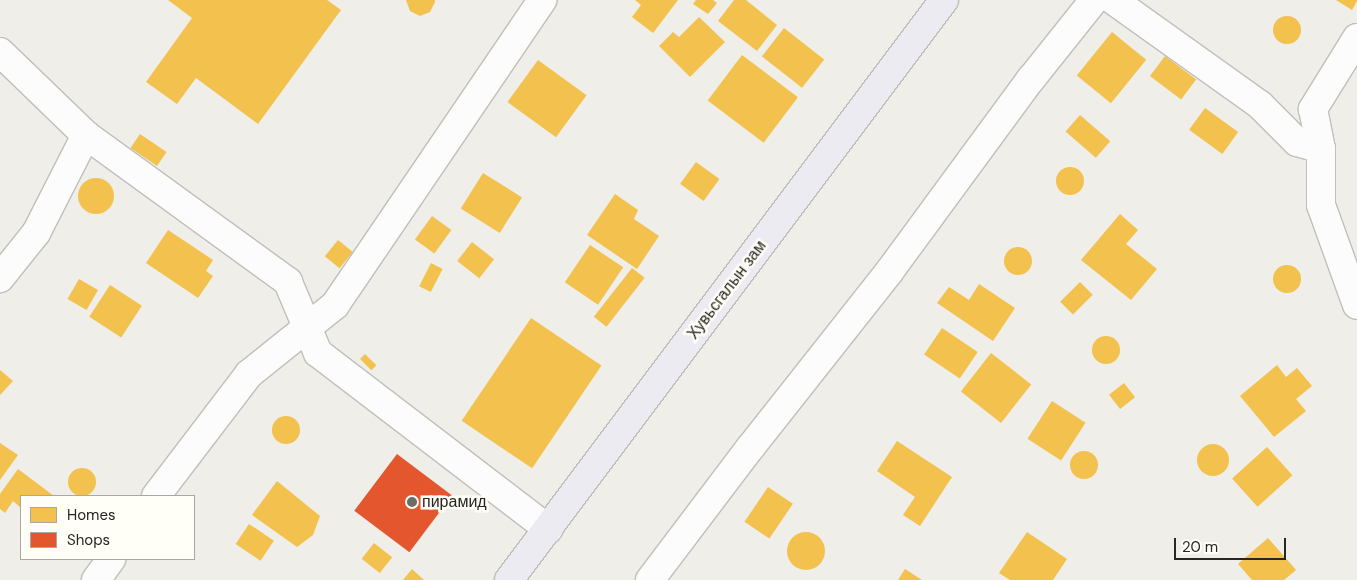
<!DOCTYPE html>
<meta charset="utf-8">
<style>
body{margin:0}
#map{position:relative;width:1357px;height:580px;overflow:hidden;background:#efeee8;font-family:"DM Sans",sans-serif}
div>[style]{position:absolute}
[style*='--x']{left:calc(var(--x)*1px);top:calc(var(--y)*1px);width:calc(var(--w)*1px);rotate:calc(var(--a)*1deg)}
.homes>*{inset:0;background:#f2c14e;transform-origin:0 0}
.round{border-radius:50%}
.shops>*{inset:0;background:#e4572e;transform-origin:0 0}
.roads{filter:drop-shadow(1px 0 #c0bfba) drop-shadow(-1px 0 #c0bfba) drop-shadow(0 1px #c0bfba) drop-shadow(0 -1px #c0bfba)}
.minor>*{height:28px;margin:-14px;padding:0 14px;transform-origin:14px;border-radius:14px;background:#fdfcfc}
.major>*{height:28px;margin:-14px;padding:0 14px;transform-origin:14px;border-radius:14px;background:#ecebf2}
.dots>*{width:14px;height:14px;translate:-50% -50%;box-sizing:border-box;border:2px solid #fffef7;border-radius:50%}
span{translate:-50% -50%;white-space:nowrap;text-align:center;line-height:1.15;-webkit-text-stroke:5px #fffef7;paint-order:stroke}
.street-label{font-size:16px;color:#272622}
.poi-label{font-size:16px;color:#272622}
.left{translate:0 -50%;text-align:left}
.legend{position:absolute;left:20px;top:495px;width:175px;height:65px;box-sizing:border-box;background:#fffef7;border:1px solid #a9a8a2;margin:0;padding:6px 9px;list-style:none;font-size:15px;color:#272622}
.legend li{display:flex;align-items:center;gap:10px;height:25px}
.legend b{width:25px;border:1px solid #a9a8a2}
.scale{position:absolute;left:1174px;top:538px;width:112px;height:22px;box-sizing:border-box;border:2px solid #272622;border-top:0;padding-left:6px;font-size:15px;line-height:18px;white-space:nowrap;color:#272622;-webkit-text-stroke:4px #fffef7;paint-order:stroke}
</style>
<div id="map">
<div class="homes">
<i style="clip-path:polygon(168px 0,327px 0,341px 10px,258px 124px,196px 78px,177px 104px,146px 82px,192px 18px)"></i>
<i style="clip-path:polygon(406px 0,435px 0,435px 2px,430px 12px,420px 16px,410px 11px)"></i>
<i style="clip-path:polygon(635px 0,678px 0,653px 33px,632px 17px,641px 5px)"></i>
<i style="clip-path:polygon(696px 0,713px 0,717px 3px,708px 14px,693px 4px)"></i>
<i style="clip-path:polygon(734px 0,746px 0,777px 25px,757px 51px,718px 21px)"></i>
<i style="clip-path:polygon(1336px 0,1357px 0,1357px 1px,1352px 10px)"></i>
<i class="round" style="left:1273px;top:16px;width:28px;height:28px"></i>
<i style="clip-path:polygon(699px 17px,725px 42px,690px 77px,659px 46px,673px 32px,679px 37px)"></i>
<i style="left:784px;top:28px;width:51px;height:36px;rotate:38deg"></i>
<i style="left:1112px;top:32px;width:44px;height:56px;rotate:39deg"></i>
<i style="left:742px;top:55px;width:70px;height:57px;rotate:37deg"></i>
<i style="left:1165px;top:56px;width:39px;height:25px;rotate:37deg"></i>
<i style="left:538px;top:60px;width:60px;height:52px;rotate:36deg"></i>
<i style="left:1205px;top:108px;width:41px;height:27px;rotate:36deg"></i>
<i style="left:1080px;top:115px;width:40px;height:22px;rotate:41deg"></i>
<i style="left:140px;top:134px;width:32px;height:17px;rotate:34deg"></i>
<i style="left:696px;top:162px;width:29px;height:27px;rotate:36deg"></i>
<i class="round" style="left:1056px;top:167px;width:28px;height:28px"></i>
<i style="left:483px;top:173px;width:46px;height:42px;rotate:32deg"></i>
<i class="round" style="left:78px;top:178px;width:36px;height:36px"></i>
<i style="clip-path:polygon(615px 194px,638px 210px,634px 219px,659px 236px,637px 269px,587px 235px)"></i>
<i style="clip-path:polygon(1120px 214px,1138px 230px,1126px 244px,1157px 269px,1131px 300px,1081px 260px)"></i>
<i style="left:432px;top:216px;width:24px;height:29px;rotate:36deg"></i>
<i style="clip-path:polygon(168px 230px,213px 260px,206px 271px,213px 276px,198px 298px,146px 263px)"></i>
<i style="left:338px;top:240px;width:19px;height:21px;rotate:39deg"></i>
<i style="left:472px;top:242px;width:28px;height:24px;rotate:38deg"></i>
<i style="left:590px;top:245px;width:40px;height:45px;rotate:34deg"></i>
<i class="round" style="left:1004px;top:247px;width:28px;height:28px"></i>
<i style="left:431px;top:263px;width:13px;height:26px;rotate:27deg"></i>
<i class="round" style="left:1273px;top:265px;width:28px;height:28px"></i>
<i style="left:632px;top:268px;width:16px;height:62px;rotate:38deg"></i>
<i style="left:79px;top:279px;width:22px;height:23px;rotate:30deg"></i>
<i style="left:1080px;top:282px;width:18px;height:28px;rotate:45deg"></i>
<i style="clip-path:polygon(979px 284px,1015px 308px,993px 341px,937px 303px,949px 287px,969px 300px)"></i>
<i style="left:110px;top:285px;width:38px;height:38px;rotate:33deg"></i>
<i style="left:531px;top:318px;width:85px;height:124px;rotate:34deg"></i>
<i style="left:942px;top:328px;width:43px;height:32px;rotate:34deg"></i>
<i class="round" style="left:1092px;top:336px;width:28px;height:28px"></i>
<i style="left:991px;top:353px;width:51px;height:49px;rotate:38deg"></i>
<i style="left:365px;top:354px;width:16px;height:7px;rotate:45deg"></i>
<i style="clip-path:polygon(1277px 365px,1286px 377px,1297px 368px,1312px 386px,1296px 399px,1306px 411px,1274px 437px,1240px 396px)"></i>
<i style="clip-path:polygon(0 370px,13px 381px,0 395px)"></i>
<i style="left:1124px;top:383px;width:18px;height:19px;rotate:52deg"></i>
<i style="left:1052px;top:401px;width:40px;height:45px;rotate:33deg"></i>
<i class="round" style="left:272px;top:416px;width:28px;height:28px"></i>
<i style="clip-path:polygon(897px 441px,952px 477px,920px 526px,903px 515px,915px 497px,877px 471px)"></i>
<i style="clip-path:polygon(0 443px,18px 455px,0 480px)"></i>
<i class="round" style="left:1197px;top:444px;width:32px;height:32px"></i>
<i style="left:1267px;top:447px;width:38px;height:47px;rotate:48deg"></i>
<i class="round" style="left:1070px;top:451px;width:28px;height:28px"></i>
<i class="round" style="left:68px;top:468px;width:28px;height:28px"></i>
<i style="clip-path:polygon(18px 469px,54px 496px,21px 496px,21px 508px,13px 501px,5px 513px,0 509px,0 494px)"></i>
<i style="clip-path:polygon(277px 481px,320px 516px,313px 535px,297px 547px,252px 515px)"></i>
<i style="left:768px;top:487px;width:30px;height:42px;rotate:34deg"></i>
<i style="left:249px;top:524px;width:30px;height:24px;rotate:34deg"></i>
<i class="round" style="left:787px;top:532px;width:38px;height:38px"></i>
<i style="clip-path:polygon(1027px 532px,1067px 559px,1053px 580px,1010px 580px,999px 573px)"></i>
<i style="clip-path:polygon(1268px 538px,1296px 570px,1284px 580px,1252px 580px,1238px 564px)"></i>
<i style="left:374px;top:543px;width:23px;height:20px;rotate:38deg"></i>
<i style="clip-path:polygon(412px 569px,424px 580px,403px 580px)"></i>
<i style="clip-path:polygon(905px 569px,922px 580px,898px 580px)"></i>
</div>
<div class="shops">
<i style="left:397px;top:454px;width:69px;height:71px;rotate:37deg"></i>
</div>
<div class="roads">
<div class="minor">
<i style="--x:1113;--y:0;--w:181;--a:35.5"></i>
<i style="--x:1260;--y:105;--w:52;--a:45"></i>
<i style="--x:1297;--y:142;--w:25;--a:16"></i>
<i style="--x:1357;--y:38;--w:84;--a:121.8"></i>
<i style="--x:1313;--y:109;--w:41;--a:78.7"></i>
<i style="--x:1321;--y:149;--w:56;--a:90"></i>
<i style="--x:1321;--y:205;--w:106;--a:70.2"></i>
<i style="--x:0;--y:52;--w:120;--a:44"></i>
<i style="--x:86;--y:135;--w:110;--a:117"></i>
<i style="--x:36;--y:233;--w:58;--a:128.7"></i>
<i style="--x:86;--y:135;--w:250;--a:36"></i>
<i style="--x:288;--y:282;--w:77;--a:67.1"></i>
<i style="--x:318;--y:353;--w:290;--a:37.4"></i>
<i style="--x:156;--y:496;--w:153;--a:-52.7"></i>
<i style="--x:249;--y:374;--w:110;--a:-38.7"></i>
<i style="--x:335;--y:305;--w:369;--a:-55.8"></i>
<i style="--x:96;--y:580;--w:26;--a:-54"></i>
<i style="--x:650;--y:580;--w:166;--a:-52.9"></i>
<i style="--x:750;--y:448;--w:224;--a:-51.7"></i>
<i style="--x:889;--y:272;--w:240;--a:-53.7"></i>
<i style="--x:1031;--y:79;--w:101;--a:-51.4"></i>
</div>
<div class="major">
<i style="--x:509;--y:580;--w:725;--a:-53.13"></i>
</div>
</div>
<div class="dots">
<i style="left:412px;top:502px;background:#6d6c67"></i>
</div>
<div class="street-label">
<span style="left:727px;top:290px;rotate:-53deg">Хувьсгалын зам</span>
</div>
<div class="poi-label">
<span class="left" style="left:422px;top:502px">пирамид</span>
</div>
<ul class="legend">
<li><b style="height:14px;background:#f2c14e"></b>Homes</li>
<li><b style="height:14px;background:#e4572e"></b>Shops</li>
</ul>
<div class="scale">20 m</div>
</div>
